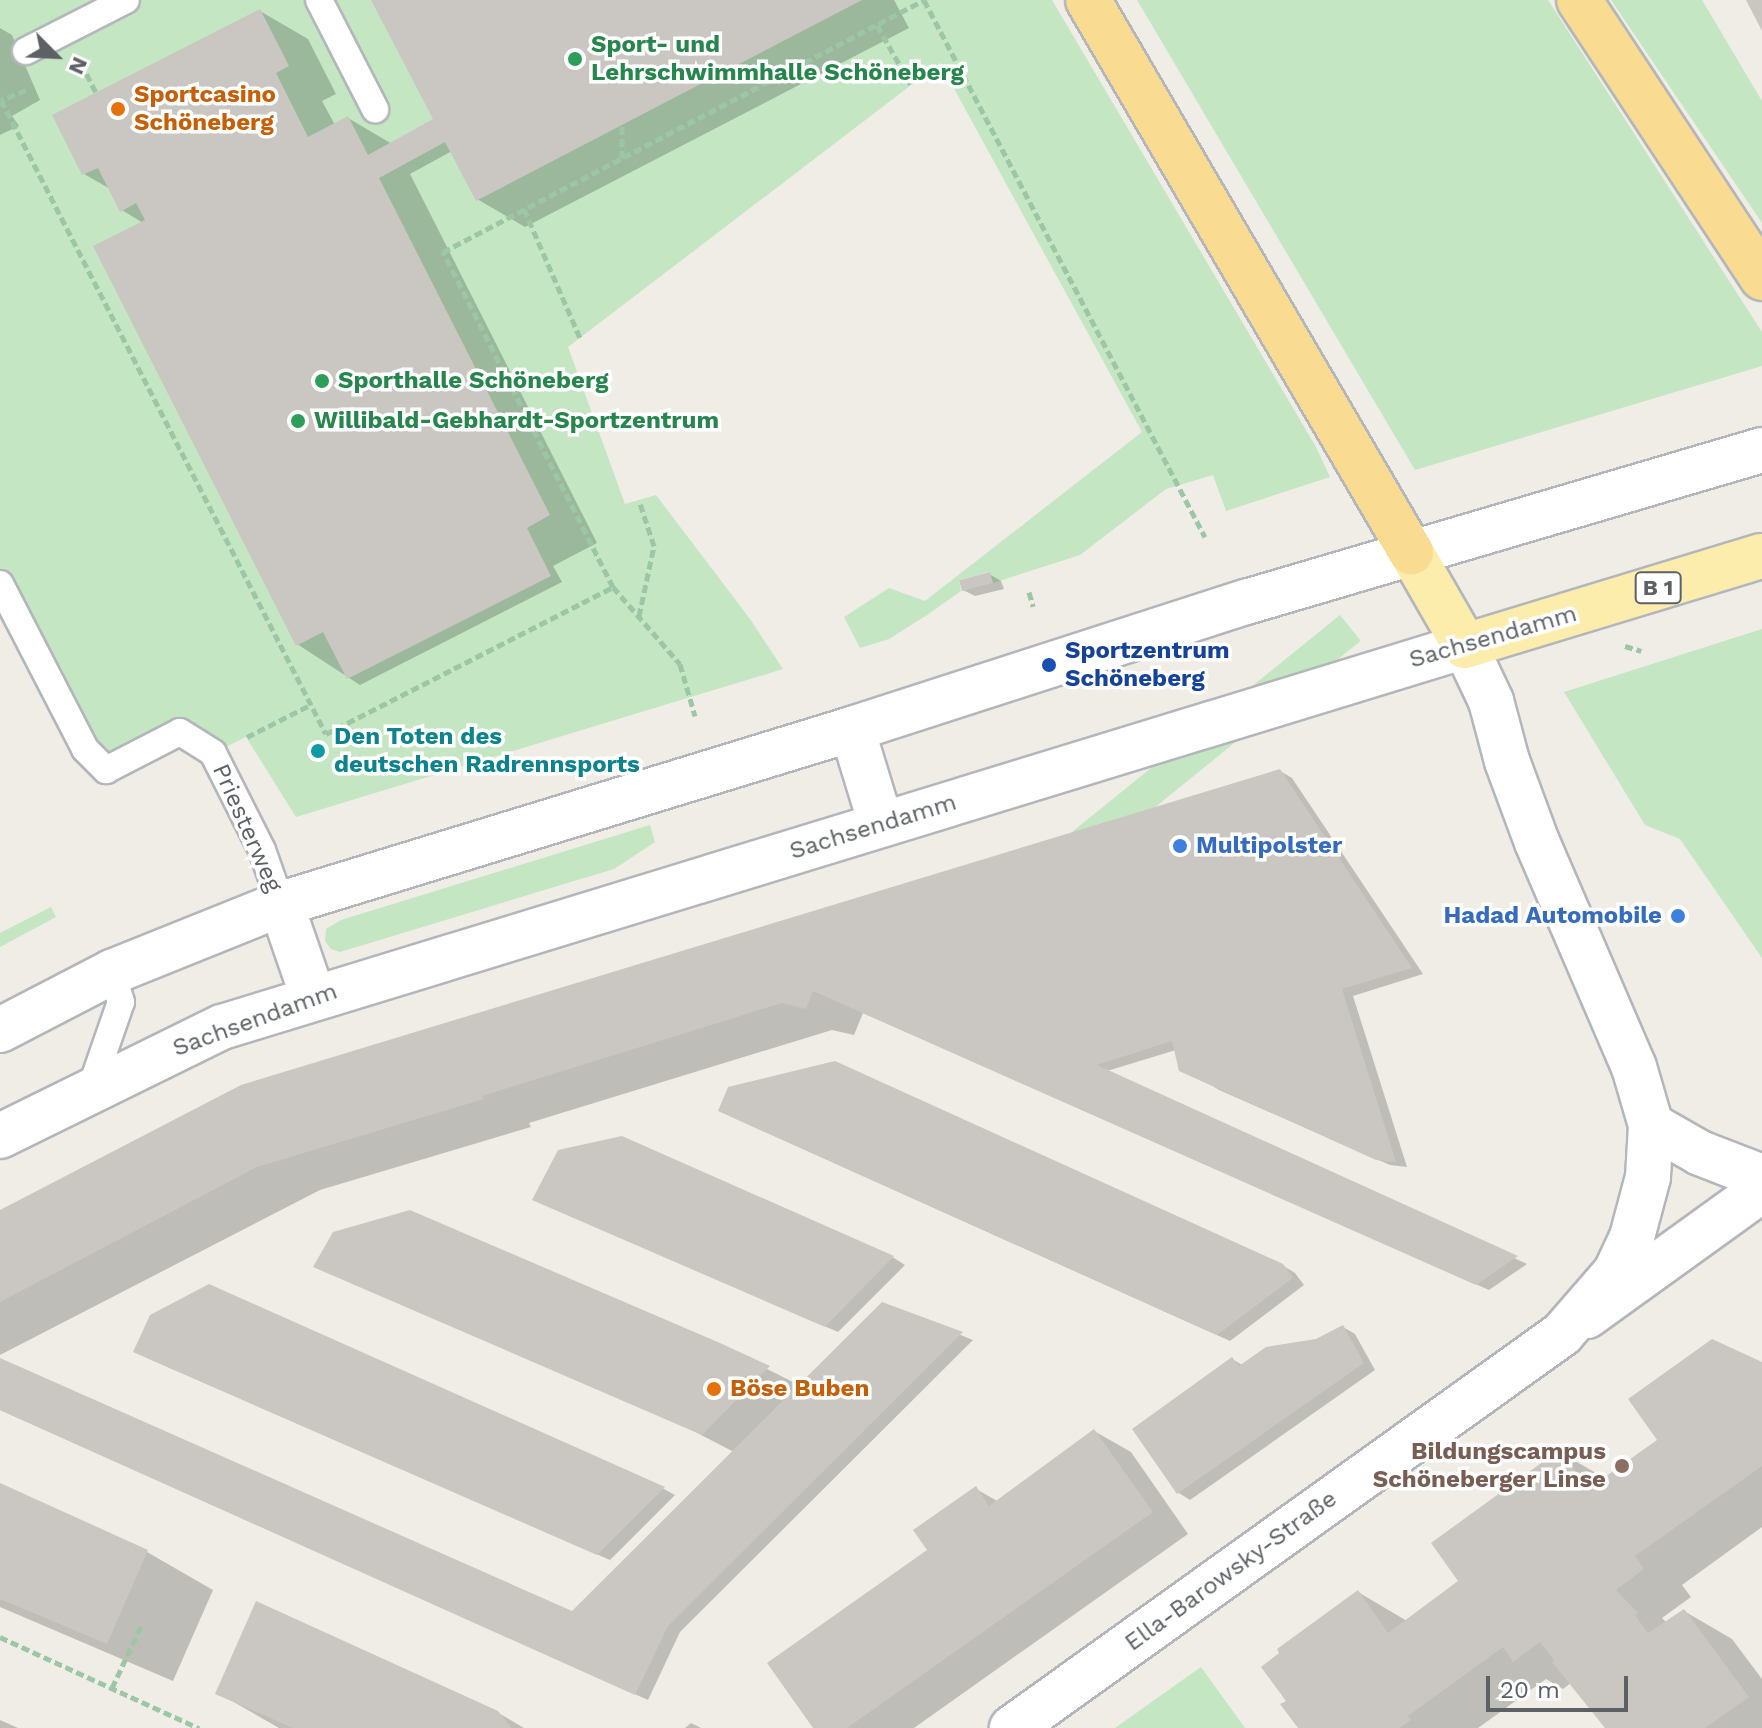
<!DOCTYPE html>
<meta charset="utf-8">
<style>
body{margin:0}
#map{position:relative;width:1762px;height:1728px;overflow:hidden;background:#efede6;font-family:"Work Sans",sans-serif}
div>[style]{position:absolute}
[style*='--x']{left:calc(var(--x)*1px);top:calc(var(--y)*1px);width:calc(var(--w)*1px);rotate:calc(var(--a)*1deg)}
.green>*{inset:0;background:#c4e6c3;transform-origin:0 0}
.shadow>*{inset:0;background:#0003}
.building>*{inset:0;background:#cac7c2;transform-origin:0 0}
.path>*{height:5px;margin-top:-2.5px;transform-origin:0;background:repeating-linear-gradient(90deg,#9dc6a7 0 8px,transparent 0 12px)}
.roads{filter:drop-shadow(2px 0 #b3b6ba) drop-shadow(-2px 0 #b3b6ba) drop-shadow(0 2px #b3b6ba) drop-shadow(0 -2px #b3b6ba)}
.lane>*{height:26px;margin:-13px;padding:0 13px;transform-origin:13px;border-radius:13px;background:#fff}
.street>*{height:44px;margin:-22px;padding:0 22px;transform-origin:22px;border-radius:22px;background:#fff}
.secondary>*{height:44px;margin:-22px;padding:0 22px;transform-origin:22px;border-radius:22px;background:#fff}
.primary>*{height:44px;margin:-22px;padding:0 22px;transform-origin:22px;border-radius:22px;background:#fcedad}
.highway>*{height:44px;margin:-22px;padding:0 22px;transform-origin:22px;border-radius:22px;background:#f9dc92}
.dots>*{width:22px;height:22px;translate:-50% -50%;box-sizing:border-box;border:4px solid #fff;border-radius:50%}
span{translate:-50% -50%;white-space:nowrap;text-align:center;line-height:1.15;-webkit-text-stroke:7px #fff;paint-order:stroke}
.shield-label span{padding:2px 6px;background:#fff;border:2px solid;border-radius:6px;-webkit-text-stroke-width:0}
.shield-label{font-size:22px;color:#5d6165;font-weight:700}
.leisure-label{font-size:24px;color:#27864d;font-weight:700}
.left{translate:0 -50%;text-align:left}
.food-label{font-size:24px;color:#c56008;font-weight:700}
.street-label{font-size:24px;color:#5d6165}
.transit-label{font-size:24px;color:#164399;font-weight:700}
.culture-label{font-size:24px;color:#0d838f;font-weight:700}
.shop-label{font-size:24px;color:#366cbe;font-weight:700}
.right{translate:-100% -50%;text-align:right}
.education-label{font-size:24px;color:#785e54;font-weight:700}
.north{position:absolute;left:16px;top:16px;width:80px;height:80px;-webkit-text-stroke:6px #fff;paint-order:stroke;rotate:114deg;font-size:22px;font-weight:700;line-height:32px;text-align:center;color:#5d6165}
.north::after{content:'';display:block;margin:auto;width:28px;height:36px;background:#5d6165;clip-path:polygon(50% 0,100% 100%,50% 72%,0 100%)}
.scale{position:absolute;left:1486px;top:1676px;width:142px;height:36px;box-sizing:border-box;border:4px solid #5d6165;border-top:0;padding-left:10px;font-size:24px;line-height:28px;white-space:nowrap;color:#5d6165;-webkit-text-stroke:6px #fff;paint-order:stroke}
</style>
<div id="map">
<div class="green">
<i style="clip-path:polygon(0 0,1052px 0,1316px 447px,1330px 477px,1226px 511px,1213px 475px,1166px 489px,1080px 555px,993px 583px,989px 572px,959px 580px,961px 591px,927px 615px,889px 639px,860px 648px,844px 617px,889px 588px,925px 601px,1142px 432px,940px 63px,568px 347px,625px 504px,656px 495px,750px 619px,783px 669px,296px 817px,246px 737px,213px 753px,180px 732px,106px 770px,0 584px)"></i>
<i style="clip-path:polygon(1137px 0,1548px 0,1762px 332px,1762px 366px,1415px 470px)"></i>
<i style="clip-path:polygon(1611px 0,1702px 0,1762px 101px,1762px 223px)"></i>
<i style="left:1340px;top:615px;width:33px;height:461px;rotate:51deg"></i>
<i style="clip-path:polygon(1762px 629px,1762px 958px,1680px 839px,1645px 825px,1564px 692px)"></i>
<i style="clip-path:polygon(650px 825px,655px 842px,614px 869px,340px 952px,331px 949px,325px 941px,326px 929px,341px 920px)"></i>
<i style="clip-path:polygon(51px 907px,56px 917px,0 947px,0 933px)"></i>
<i style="clip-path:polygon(1201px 1667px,1245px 1728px,1115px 1728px)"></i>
</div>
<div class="shadow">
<i style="clip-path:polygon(373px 0,894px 0,909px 28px,525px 227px,477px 199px,452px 151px,410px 174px,597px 543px,553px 566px,562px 582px,360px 685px,297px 644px,143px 223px,122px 210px,112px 190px,84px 174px,260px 11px,308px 39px,336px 94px,322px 101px,335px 125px,348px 118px,392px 144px,438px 124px)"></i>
<i style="clip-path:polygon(0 28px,12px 35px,40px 100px,12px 116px,19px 126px,0 135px)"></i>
<i style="clip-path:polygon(989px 574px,1001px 581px,1004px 589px,975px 596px,963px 590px)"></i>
<i style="clip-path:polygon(1280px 771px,1292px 778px,1423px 974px,1353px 996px,1407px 1167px,1390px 1165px,1219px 1090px,1208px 1083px,1176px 1050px,1107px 1071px,1527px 1264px,1489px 1290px,863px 1013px,854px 1035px,832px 1030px,529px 1123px,531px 1127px,320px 1190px,0 1355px,0 1213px)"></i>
<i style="clip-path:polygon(732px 1117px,1282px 1265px,1295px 1273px,1304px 1285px,1230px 1341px)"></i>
<i style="clip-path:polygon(621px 1139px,894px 1258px,905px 1265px,838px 1332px,534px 1200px)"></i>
<i style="clip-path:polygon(209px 1286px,664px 1489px,675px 1495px,610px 1560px,147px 1358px)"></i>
<i style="clip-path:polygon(883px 1304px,973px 1340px,680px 1632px,648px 1700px,0 1410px,0 1360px,573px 1613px,734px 1452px,674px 1421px,719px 1345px,801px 1386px)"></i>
<i style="clip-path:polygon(1343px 1327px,1355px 1334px,1375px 1370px,1190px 1500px,1179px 1493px,1232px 1359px,1244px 1366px,1317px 1341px)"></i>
<i style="clip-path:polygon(1762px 1364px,1762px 1527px,1682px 1585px,1691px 1597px,1662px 1618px,1667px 1623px,1684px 1611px,1732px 1639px,1762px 1679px,1762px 1728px,1607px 1728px,1571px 1683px,1563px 1689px,1546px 1679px,1478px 1728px,1301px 1728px,1289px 1701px,1358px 1592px,1407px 1621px,1461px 1582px,1560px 1452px,1606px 1479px)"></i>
<i style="clip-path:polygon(1094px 1431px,1131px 1452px,1188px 1534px,914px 1728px,816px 1728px,930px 1551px,976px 1489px,999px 1502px)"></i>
<i style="clip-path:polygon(0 1486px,147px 1552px,213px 1590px,173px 1681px,0 1607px)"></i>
<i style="clip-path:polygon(218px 1693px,497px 1712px,524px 1728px,279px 1728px)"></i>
<i style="clip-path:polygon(0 1720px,18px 1728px,0 1728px)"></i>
<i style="clip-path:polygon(691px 1723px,701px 1728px,685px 1728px)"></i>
</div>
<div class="building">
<i style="clip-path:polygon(371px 0,862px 0,476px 201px,445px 142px,379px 178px,550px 515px,527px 528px,551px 576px,347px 679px,323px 632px,296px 646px,93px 246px,145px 220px,136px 203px,120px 212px,98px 168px,82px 175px,52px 115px,260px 9px,289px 66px,276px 73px,308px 137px,348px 116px,368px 155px,433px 119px)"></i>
<i style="clip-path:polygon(1746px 0,1762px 0,1762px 31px)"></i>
<i style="left:990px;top:572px;width:11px;height:32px;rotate:75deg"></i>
<i style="clip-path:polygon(1280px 769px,1412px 968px,1342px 989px,1396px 1162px,1376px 1160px,1179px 1071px,1172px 1041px,1097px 1065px,1518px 1256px,1476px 1285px,813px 991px,806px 1009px,782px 1003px,482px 1096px,484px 1099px,257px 1167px,0 1302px,0 1210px,241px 1085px)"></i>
<i style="clip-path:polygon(835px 1061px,1283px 1264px,1293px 1278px,1217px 1335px,718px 1111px,728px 1087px)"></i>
<i style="clip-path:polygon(622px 1136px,894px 1256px,825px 1327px,532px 1200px,558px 1150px)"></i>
<i style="clip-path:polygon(410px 1210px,720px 1343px,770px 1366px,702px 1435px,313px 1267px,333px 1232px)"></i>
<i style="clip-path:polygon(209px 1284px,665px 1487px,597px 1555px,133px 1352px,150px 1315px)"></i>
<i style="clip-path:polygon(882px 1302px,963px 1332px,668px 1626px,635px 1695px,0 1410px,0 1358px,572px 1611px)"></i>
<i style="clip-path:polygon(1343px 1325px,1364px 1363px,1177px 1494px,1132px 1429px,1232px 1357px,1239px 1366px,1266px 1347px,1316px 1339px)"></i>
<i style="clip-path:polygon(1712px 1339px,1762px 1362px,1762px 1466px,1635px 1556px,1644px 1569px,1616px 1590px,1638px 1613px,1635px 1615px,1648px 1633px,1684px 1609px,1749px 1697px,1705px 1728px,1605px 1728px,1552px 1662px,1554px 1660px,1540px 1642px,1513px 1662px,1503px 1647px,1408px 1716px,1411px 1720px,1399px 1728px,1298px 1728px,1280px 1704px,1286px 1701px,1261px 1667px,1279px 1653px,1277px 1649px,1358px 1590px,1388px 1633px,1458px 1581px,1431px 1543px,1559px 1450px,1588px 1489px,1657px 1440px,1628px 1399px)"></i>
<i style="clip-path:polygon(1094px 1429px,1153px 1512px,847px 1728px,813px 1728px,767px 1663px,927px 1550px,913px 1530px,976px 1486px,989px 1506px)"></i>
<i style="clip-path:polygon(0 1483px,148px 1550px,107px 1644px,0 1599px)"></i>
<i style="clip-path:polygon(256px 1601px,498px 1711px,511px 1728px,293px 1728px,215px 1694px)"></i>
</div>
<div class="path">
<i style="--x:877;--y:25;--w:69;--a:60.5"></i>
<i style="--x:81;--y:63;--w:34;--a:63"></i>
<i style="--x:26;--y:90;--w:27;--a:158"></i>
<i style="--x:1;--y:100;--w:712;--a:62.86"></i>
<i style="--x:326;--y:734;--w:322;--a:-27.1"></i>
<i style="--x:613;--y:587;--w:376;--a:-116.9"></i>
<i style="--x:443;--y:252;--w:543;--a:-27.65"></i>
<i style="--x:924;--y:0;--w:606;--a:62.38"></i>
<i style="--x:622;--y:158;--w:33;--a:-90"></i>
<i style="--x:524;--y:209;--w:141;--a:66.5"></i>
<i style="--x:613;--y:587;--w:102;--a:49"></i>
<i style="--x:680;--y:664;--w:54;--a:73.9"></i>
<i style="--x:1029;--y:592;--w:15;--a:74"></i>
<i style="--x:639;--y:616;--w:72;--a:-77.9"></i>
<i style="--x:654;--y:546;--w:48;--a:-108.1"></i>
<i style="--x:1625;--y:646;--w:17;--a:17"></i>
<i style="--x:247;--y:737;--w:71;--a:-26.9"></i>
<i style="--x:0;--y:1637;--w:219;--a:24.6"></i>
<i style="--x:112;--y:1688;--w:68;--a:-64.9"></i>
</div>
<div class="roads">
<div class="lane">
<i style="--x:319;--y:0;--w:123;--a:62.8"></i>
<i style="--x:26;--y:51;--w:112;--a:-27"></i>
<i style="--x:0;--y:584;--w:186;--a:62.7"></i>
<i style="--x:85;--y:749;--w:30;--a:45"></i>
<i style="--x:106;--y:770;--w:83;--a:-27.2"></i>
<i style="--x:180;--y:732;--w:39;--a:32"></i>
<i style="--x:213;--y:753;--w:109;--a:63.2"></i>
<i style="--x:262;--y:850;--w:57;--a:70.6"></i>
<i style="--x:91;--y:1088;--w:91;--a:-70.8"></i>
<i style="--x:121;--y:1002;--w:31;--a:-107"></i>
</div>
<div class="street">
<i style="--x:1651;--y:1125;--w:56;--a:29.7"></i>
<i style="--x:1700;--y:1153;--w:66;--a:21.2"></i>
<i style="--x:1587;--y:1316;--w:216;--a:-35.8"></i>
</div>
<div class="secondary">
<i style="--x:852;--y:729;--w:99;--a:73"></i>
<i style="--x:281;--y:904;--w:98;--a:71"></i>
<i style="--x:0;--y:1030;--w:126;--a:-27.4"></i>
<i style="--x:112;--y:972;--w:182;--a:-21.9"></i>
<i style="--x:281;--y:904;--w:597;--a:-17.04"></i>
<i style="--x:852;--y:729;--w:414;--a:-17.9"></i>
<i style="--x:1246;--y:602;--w:538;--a:-16.41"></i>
<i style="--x:0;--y:1136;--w:247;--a:-26.2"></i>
<i style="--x:222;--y:1027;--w:1300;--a:-17.04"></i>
<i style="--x:1465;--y:646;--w:61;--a:64.7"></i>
<i style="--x:1491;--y:701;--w:62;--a:75.1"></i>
<i style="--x:1507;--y:761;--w:86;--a:69.7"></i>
<i style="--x:1537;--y:842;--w:245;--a:66.7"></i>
<i style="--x:1634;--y:1067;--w:60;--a:73.7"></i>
<i style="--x:1651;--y:1125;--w:52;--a:93.3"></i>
<i style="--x:1648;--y:1177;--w:62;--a:104.9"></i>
<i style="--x:1632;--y:1237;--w:40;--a:115"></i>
<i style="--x:1615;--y:1273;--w:81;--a:131"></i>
<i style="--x:1562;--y:1334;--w:677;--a:144.38"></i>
</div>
<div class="primary">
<i style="--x:1411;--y:552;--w:108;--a:60.1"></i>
<i style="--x:1465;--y:646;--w:310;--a:-16.9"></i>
</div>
<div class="highway">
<i style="--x:1088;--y:0;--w:640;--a:59.67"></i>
<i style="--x:1579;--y:0;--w:333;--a:56.6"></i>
</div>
</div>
<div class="dots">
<i style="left:575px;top:59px;background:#2e9e5b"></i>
<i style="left:118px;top:109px;background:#e8710a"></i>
<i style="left:322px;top:381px;background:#2e9e5b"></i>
<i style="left:298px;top:421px;background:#2e9e5b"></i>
<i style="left:1049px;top:665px;background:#1a4fb4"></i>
<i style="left:318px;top:751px;background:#0f9aa8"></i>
<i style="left:1180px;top:846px;background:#3f7fe0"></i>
<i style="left:1678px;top:916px;background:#3f7fe0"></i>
<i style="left:714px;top:1389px;background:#e8710a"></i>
<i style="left:1622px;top:1466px;background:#8d6e63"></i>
</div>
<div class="shield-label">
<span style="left:1658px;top:588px">B 1</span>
</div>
<div class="leisure-label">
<span class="left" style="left:591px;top:59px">Sport- und<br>Lehrschwimmhalle Schöneberg</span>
<span class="left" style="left:338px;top:381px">Sporthalle Schöneberg</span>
<span class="left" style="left:314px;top:421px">Willibald-Gebhardt-Sportzentrum</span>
</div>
<div class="food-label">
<span class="left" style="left:134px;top:109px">Sportcasino<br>Schöneberg</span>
<span class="left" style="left:730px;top:1389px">Böse Buben</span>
</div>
<div class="street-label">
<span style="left:1493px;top:637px;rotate:-16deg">Sachsendamm</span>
<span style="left:873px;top:827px;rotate:-17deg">Sachsendamm</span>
<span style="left:247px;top:828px;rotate:66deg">Priesterweg</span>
<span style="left:255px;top:1020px;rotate:-20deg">Sachsendamm</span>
<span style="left:1231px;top:1571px;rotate:-36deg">Ella-Barowsky-Straße</span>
</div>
<div class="transit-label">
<span class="left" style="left:1065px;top:665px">Sportzentrum<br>Schöneberg</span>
</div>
<div class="culture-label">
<span class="left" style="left:334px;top:751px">Den Toten des<br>deutschen Radrennsports</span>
</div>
<div class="shop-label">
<span class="left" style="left:1196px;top:846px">Multipolster</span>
<span class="right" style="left:1662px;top:916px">Hadad Automobile</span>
</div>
<div class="education-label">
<span class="right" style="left:1606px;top:1466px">Bildungscampus<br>Schöneberger Linse</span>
</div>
<div class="north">N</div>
<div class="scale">20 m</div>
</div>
